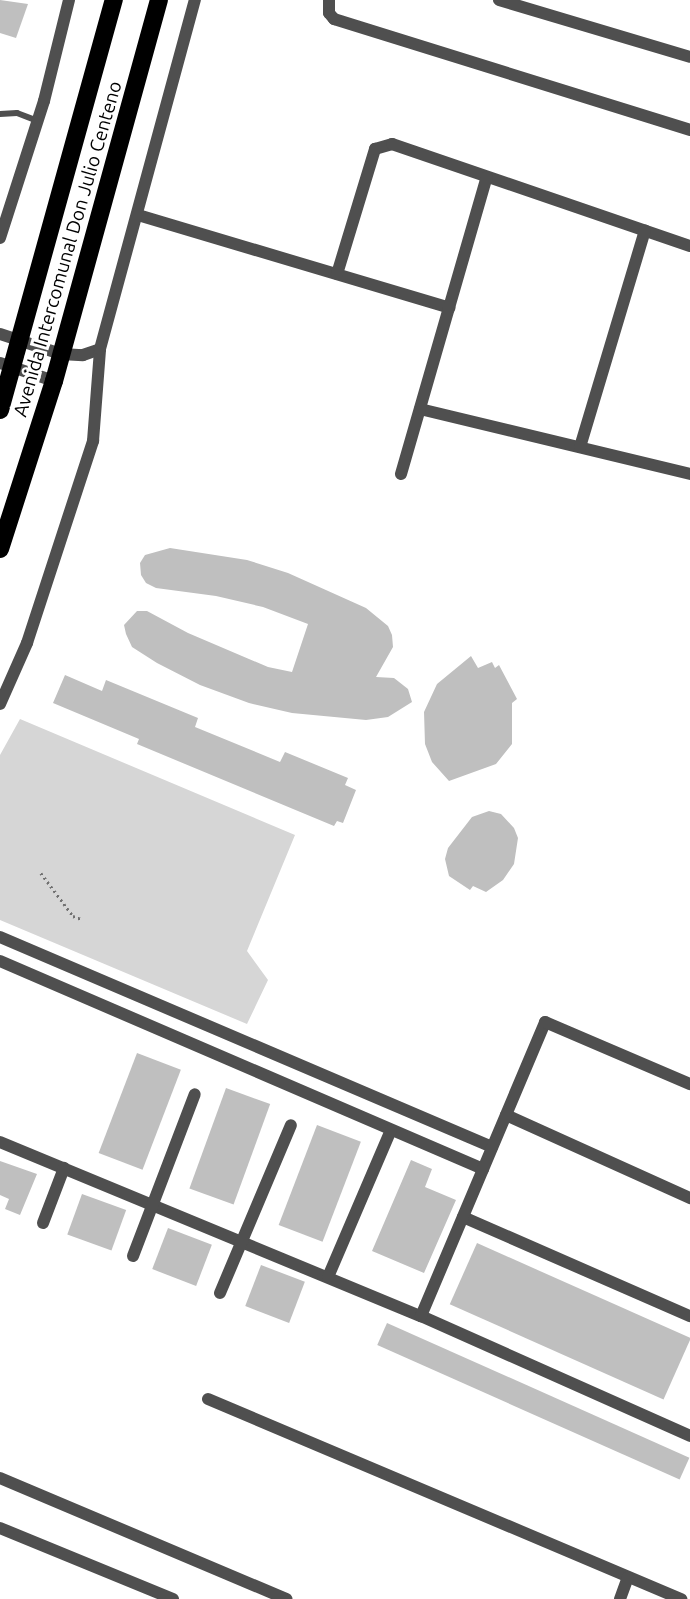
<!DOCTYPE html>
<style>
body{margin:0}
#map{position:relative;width:690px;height:1599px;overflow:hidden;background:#fff;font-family:Ubuntu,sans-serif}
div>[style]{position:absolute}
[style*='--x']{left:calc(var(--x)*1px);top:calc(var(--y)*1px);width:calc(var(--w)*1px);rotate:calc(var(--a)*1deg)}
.green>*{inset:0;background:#d6d6d6}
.building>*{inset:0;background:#bfbfbf;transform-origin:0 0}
.path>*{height:2.5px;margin-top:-1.25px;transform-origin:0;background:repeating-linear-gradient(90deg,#717171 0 2px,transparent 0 5.5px)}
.lane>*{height:6px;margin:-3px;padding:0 3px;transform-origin:3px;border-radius:3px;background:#4f4f4f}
.street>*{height:12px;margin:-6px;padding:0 6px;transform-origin:6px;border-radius:6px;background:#4f4f4f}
.primary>*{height:18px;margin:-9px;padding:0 9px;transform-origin:9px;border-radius:9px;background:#000}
span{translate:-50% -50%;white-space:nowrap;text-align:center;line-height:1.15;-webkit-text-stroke:6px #fff;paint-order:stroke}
.street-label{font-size:19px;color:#000}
</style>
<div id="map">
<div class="green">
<i style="clip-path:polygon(20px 719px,295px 835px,247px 951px,268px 980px,247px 1024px,0 920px,0 755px)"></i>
</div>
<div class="building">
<i style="clip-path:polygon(0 0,28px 4px,16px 38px,0 33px)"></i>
<i style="clip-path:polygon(170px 548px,247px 560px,288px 573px,366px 608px,388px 626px,392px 635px,393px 647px,376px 677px,394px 678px,408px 689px,412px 702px,388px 717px,366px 720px,292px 713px,249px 703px,200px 685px,157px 663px,132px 647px,126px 634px,124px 625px,137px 611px,147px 611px,188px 633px,268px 667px,292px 672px,308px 624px,263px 607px,216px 596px,156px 588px,146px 583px,141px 575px,140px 563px,145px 555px)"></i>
<i style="clip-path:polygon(471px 656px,478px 668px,492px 662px,495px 668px,499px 665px,517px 699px,512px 703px,512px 744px,496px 764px,449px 781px,432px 762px,425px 744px,424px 712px,437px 684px)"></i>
<i style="clip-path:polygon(65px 675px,102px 691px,106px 680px,198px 718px,195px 727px,280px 762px,285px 752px,348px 778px,345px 785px,356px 790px,343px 823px,337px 821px,334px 826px,137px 744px,139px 739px,53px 703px)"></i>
<i style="clip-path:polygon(489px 811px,501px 814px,514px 828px,518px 838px,514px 864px,503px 880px,486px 892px,473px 886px,470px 890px,449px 876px,445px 859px,448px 848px,472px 817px)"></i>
<i style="left:137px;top:1053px;width:47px;height:107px;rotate:21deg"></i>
<i style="left:226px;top:1088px;width:47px;height:107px;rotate:20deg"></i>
<i style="left:317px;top:1125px;width:47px;height:107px;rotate:21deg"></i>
<i style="clip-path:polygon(411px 1160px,432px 1169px,425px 1187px,456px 1200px,424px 1273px,372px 1251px)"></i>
<i style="clip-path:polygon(0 1161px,37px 1174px,20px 1215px,5px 1209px,9px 1199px,0 1195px)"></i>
<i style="left:82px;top:1194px;width:47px;height:43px;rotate:20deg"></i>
<i style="left:168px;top:1228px;width:47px;height:44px;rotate:21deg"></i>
<i style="left:477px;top:1243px;width:234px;height:67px;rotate:24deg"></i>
<i style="left:261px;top:1265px;width:47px;height:44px;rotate:21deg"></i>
<i style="left:387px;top:1323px;width:331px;height:24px;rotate:24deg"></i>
</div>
<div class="path">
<i style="--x:41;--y:873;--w:54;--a:53.3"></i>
<i style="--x:73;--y:916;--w:9;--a:21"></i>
</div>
<div class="lane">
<i style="--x:0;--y:114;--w:17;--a:-3"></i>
<i style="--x:17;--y:113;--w:22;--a:21"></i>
</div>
<div class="street">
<i style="--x:329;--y:0;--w:13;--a:90"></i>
<i style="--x:329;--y:13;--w:8;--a:50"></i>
<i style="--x:334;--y:19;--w:373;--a:17.3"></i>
<i style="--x:499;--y:0;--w:199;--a:16.6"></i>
<i style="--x:138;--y:215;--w:325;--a:16.6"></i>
<i style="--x:0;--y:238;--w:144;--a:-72.2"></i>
<i style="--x:44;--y:101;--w:104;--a:-76.1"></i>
<i style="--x:337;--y:274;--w:131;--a:-73.1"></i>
<i style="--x:375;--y:149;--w:18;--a:-16"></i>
<i style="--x:392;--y:144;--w:315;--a:18.9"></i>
<i style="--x:0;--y:334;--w:64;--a:18.2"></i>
<i style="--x:61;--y:354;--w:22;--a:3"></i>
<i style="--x:83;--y:355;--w:18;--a:-19"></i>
<i style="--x:0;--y:363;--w:57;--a:18.4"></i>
<i style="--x:420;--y:409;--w:278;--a:13.5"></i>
<i style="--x:580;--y:447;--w:226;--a:-73.3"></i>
<i style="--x:401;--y:474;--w:309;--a:-73.9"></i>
<i style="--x:0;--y:704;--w:67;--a:-66.1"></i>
<i style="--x:27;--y:643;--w:213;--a:-71.9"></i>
<i style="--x:93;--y:441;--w:92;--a:-85.6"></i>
<i style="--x:100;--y:349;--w:362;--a:-74.8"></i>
<i style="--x:0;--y:937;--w:535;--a:23.11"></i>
<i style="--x:0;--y:961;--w:526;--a:23.3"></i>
<i style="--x:506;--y:1115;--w:202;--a:24.3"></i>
<i style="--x:0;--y:1142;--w:456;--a:22.5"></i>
<i style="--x:421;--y:1316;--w:295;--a:24"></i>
<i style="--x:463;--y:1217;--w:248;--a:23.6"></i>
<i style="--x:43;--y:1223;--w:59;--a:-69.1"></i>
<i style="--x:133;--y:1256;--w:173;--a:-69.1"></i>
<i style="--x:328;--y:1277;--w:160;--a:-66.8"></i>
<i style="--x:220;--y:1293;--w:182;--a:-67.1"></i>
<i style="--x:421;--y:1316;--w:319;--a:-67.1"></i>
<i style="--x:545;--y:1022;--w:158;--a:23.2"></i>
<i style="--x:208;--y:1399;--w:514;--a:22.92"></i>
<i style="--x:0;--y:1478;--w:311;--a:22.9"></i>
<i style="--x:0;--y:1528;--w:187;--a:22.3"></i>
<i style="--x:620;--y:1599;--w:23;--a:-70"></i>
</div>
<div class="primary">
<i style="--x:0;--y:410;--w:426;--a:-74.5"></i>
<i style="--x:0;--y:549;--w:176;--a:-72.2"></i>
<i style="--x:54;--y:381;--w:395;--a:-74.6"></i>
</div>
<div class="street-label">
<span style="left:68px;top:249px;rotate:-74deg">Avenida Intercomunal Don Julio Centeno</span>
</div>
</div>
